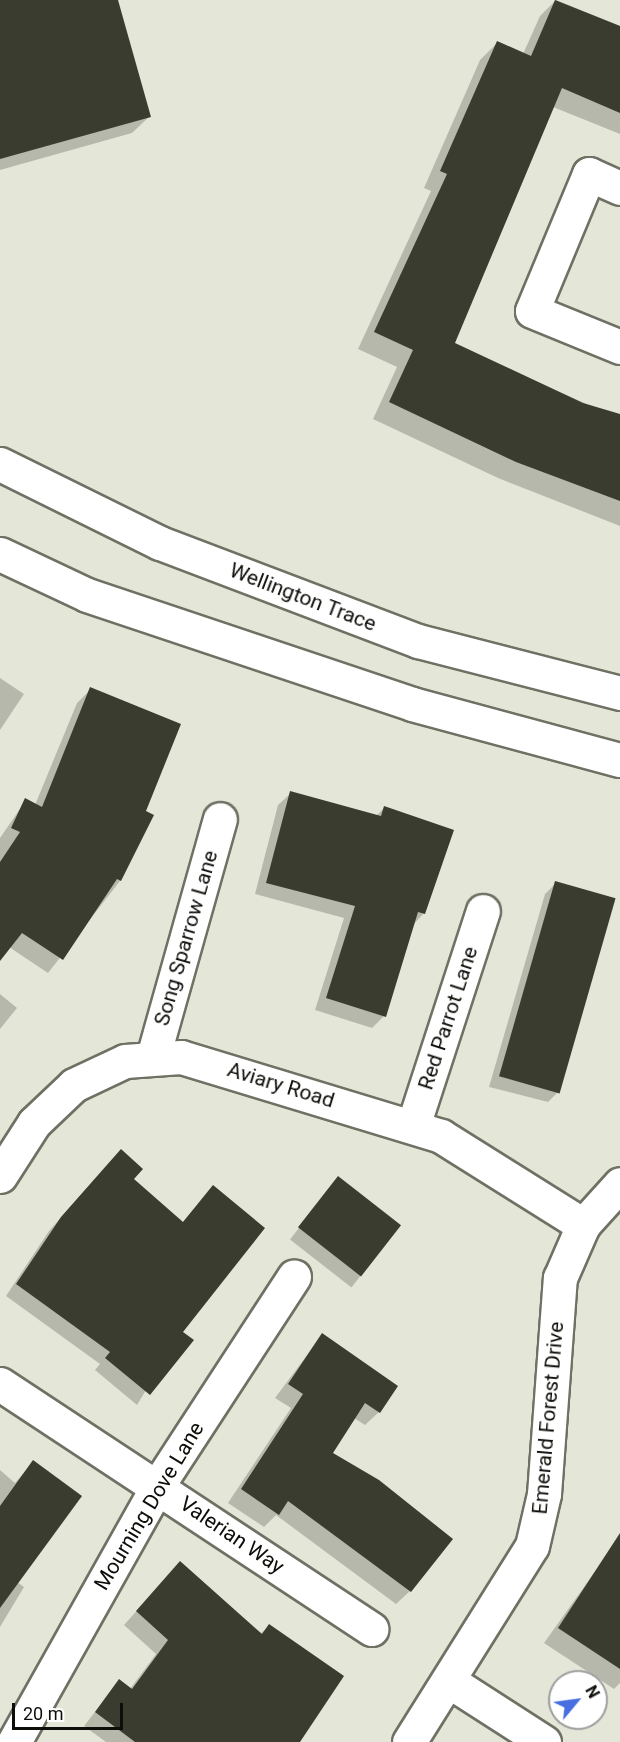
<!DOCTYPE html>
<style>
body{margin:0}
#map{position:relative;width:620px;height:1742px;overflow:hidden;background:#e4e7d8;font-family:Roboto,sans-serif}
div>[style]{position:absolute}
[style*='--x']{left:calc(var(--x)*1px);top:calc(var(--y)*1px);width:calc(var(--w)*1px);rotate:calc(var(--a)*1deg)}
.shadow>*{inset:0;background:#0003;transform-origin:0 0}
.building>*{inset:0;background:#393c2f;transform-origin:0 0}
.roads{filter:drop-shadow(2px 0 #6e7163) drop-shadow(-2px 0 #6e7163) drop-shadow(0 2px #6e7163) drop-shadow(0 -2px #6e7163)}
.minor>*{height:33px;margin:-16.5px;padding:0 16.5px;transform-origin:16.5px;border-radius:16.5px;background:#fff}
span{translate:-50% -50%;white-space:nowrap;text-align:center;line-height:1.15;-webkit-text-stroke:6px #fff;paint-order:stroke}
.street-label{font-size:21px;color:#0d0e09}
.north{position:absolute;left:548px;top:1670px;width:60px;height:60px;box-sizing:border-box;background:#fff;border:2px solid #9e9f9d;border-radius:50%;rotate:61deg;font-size:16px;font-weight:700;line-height:24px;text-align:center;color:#0d0e09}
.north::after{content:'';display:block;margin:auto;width:21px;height:27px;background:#476fe2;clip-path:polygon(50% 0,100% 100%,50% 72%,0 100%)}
.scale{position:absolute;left:12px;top:1703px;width:111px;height:27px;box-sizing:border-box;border:3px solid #0d0e09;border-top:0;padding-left:8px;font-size:18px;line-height:21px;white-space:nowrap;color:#0d0e09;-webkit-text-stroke:4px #fff;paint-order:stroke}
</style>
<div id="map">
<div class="shadow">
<i style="clip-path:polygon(0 0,117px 0,150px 116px,132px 133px,0 170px)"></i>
<i style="clip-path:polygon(556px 0,620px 26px,620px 134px,553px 107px,453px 344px,620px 419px,620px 526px,498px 478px,373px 419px,397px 367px,358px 349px,431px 191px,424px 188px,480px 60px,497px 43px,523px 54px,540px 16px)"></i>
<i style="clip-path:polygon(0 678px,24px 694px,0 730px)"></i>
<i style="clip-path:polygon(91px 689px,144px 812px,152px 815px,120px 881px,48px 973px,9px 947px,0 959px,0 838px,26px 800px,35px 805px,77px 703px)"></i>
<i style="clip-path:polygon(291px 793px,376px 816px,385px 807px,424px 913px,413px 925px,384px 1016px,372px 1028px,315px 1010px,344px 918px,255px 894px,278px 805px)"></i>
<i style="clip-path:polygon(556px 883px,559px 1091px,548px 1102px,489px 1087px,545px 894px)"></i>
<i style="clip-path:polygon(0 994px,17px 1008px,0 1029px)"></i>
<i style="clip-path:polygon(109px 1163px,182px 1223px,213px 1187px,181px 1332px,137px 1405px,95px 1370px,100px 1364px,6px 1296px,49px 1231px)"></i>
<i style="left:338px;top:1178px;width:78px;height:78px;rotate:38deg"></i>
<i style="clip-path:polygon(322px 1335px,379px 1412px,365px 1425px,354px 1418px,330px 1453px,410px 1591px,396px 1604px,276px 1515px,264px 1527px,228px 1503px,291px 1408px,275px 1398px)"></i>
<i style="clip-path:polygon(33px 1462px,17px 1582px,24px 1587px,0 1627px,0 1470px,15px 1483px)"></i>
<i style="clip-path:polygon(611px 1549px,620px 1555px,620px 1683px,614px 1689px,544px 1643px)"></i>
<i style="clip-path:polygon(168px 1576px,260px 1634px,269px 1626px,298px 1742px,106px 1742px,84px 1726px,119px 1681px,130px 1689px,156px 1654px,124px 1625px)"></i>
</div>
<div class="building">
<i style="clip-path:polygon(0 0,118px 0,151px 117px,0 159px)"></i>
<i style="clip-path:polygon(555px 0,620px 26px,620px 113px,562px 88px,455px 343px,583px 403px,620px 414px,620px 501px,516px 462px,389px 402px,413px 350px,374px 332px,447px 174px,440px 171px,497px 41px,531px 56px)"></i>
<i style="clip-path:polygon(90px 687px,181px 724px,146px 811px,154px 815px,121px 881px,117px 879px,63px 960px,22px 933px,0 961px,0 862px,20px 832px,11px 828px,25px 798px,42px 807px)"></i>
<i style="clip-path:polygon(290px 791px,381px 816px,384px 806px,454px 830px,425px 914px,418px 912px,386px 1017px,326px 998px,355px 906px,266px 883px)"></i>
<i style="left:555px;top:881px;width:63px;height:203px;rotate:16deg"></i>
<i style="clip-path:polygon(121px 1149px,143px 1169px,134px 1179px,183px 1222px,213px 1185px,265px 1228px,183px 1332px,194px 1340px,150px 1395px,105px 1358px,110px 1352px,16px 1284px,61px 1217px)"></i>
<i style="left:338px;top:1176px;width:80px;height:65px;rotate:38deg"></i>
<i style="clip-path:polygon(322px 1333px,398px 1386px,380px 1413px,365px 1403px,333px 1453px,379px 1480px,453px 1539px,411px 1592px,288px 1501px,279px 1515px,241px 1489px,303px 1394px,288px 1384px)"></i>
<i style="clip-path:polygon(33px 1460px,82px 1496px,0 1608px,0 1506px)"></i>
<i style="clip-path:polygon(620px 1533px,620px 1669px,558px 1628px)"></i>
<i style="clip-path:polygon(180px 1561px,262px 1634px,269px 1624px,344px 1676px,300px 1742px,135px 1742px,95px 1712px,119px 1679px,132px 1689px,168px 1640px,136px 1611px)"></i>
</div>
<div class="roads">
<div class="minor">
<i style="--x:620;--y:188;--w:34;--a:-156"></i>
<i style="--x:589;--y:174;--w:148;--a:112.6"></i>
<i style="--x:532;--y:311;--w:95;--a:22.2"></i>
<i style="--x:0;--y:464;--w:178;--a:26.3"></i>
<i style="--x:160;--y:543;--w:276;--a:20.8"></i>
<i style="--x:418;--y:641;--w:209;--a:14.4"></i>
<i style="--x:0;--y:554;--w:96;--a:25.2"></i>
<i style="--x:87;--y:595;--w:343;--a:18.5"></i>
<i style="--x:412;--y:704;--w:215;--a:15.1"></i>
<i style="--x:153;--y:1057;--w:247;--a:-74.3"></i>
<i style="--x:413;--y:1126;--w:226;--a:-72"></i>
<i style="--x:0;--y:1176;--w:63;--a:-57.3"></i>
<i style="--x:34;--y:1123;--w:55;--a:-43.5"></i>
<i style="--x:74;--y:1085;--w:56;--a:-25.2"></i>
<i style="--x:125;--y:1061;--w:56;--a:-4.1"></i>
<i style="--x:181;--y:1057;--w:272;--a:16.9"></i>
<i style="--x:441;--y:1136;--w:168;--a:32.1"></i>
<i style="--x:0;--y:1384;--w:445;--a:33.4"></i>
<i style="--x:449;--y:1681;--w:113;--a:32.7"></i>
<i style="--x:14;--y:1742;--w:295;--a:-60.7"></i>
<i style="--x:158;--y:1485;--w:249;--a:-56.9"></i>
<i style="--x:409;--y:1742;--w:231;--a:-57.9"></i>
<i style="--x:532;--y:1546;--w:53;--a:-77"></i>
<i style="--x:544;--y:1494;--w:217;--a:-85.8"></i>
<i style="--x:560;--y:1278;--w:58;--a:-66.5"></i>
<i style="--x:583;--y:1225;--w:55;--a:-47.9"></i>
</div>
</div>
<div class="street-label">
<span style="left:303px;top:597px;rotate:21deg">Wellington Trace</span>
<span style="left:186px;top:938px;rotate:-74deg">Song Sparrow Lane</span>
<span style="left:448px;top:1018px;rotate:-72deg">Red Parrot Lane</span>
<span style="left:281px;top:1085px;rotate:17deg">Aviary Road</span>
<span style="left:548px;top:1418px;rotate:-85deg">Emerald Forest Drive</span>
<span style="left:149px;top:1506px;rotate:-59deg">Mourning Dove Lane</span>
<span style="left:232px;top:1535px;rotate:34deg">Valerian Way</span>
</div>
<div class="north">N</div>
<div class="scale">20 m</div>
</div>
